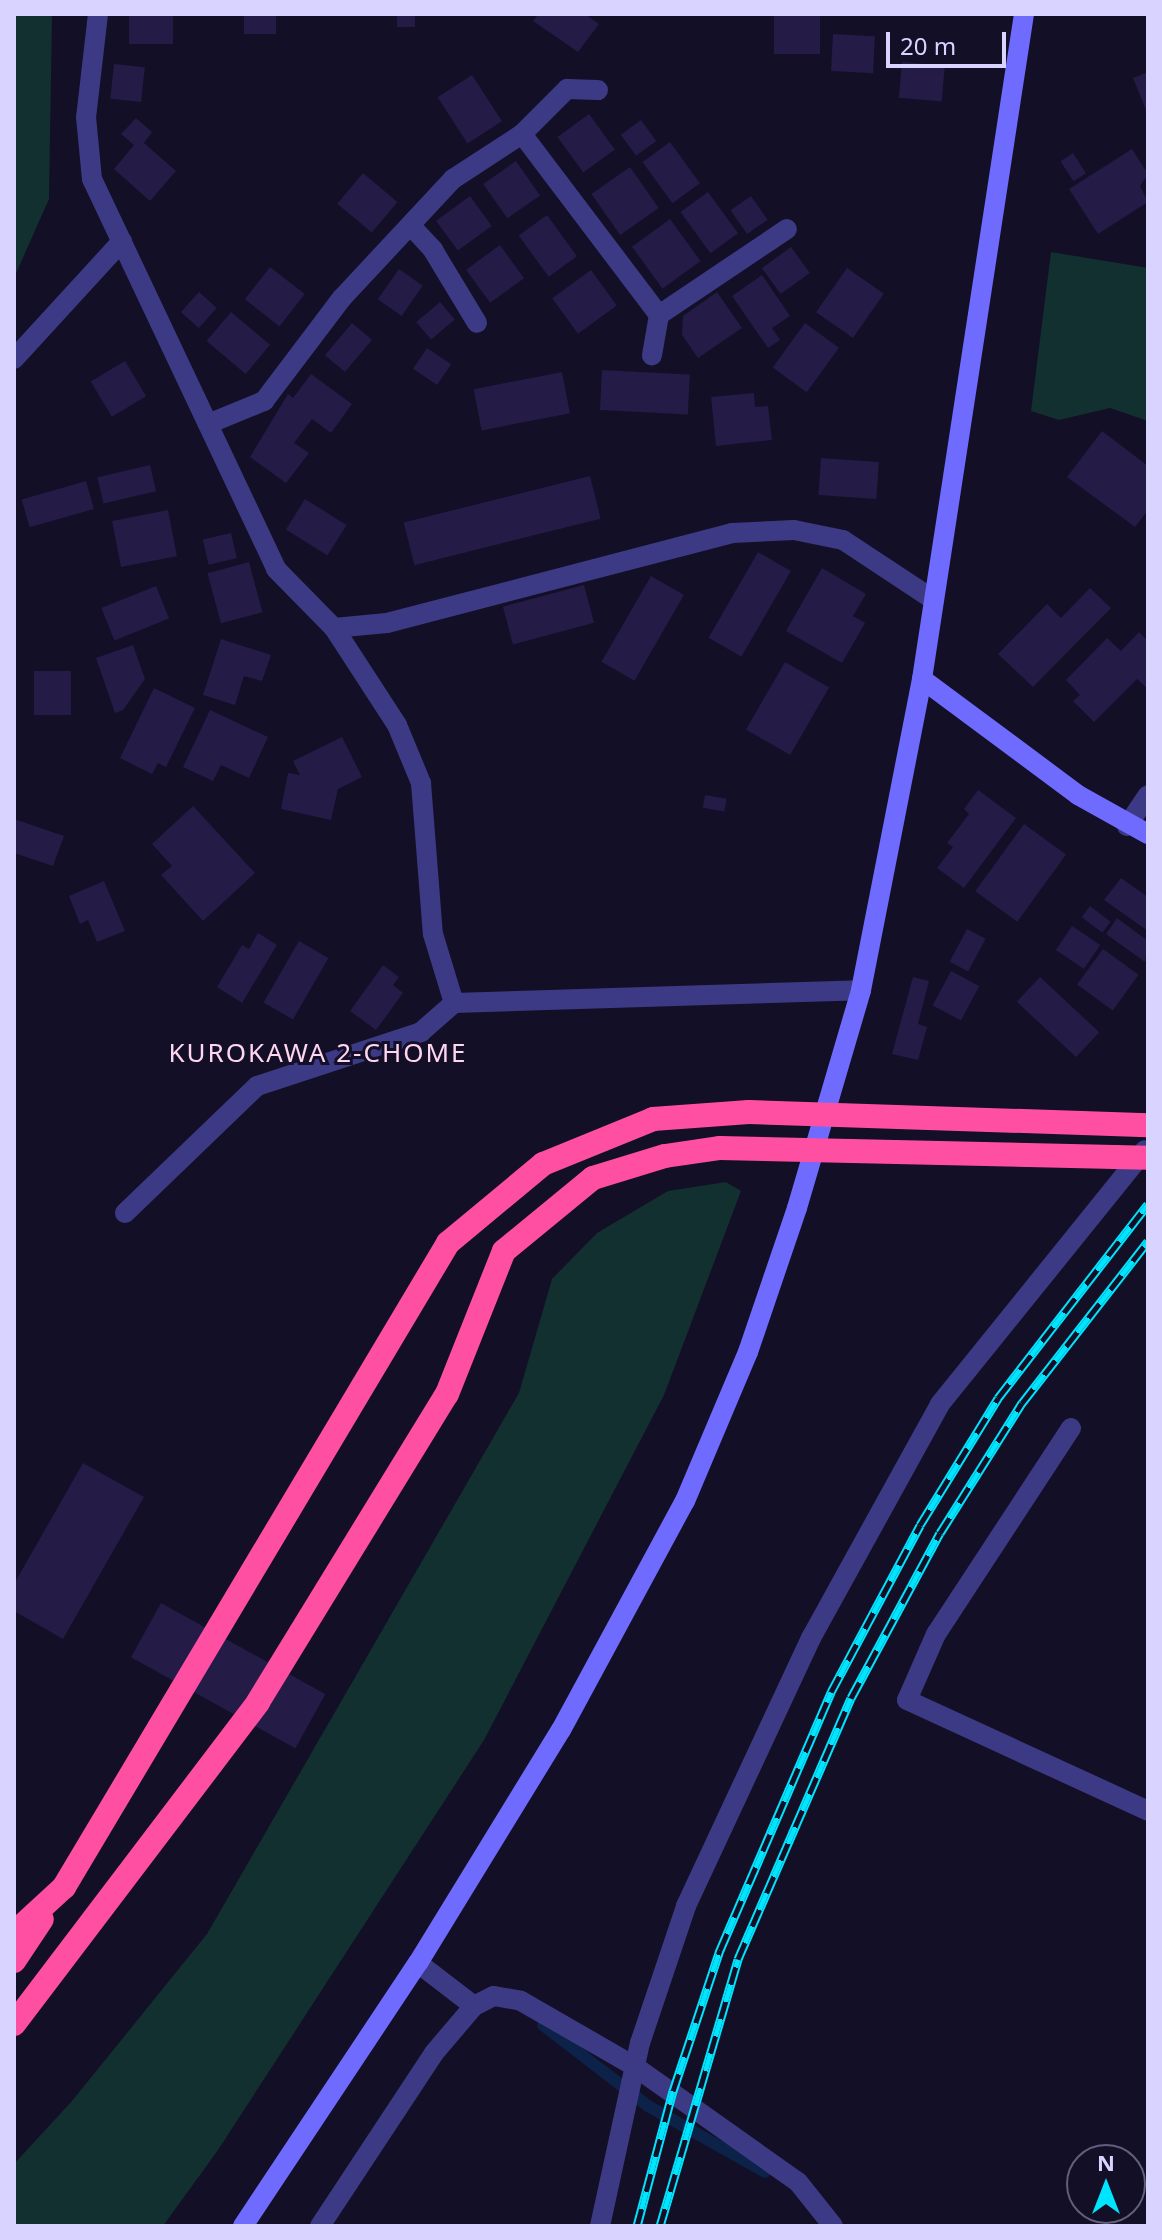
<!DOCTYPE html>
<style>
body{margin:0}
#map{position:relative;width:1162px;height:2240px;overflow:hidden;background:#130f26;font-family:"Noto Sans",sans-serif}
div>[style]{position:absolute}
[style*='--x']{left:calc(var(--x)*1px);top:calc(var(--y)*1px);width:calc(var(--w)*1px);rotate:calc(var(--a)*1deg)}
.green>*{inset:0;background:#12302f}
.stream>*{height:12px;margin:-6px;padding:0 6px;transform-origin:6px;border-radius:6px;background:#0c2248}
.building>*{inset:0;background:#241b47;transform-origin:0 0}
.street>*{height:20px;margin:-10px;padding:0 10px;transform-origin:10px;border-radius:10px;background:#3d3a85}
.secondary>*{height:20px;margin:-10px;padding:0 10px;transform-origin:10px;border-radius:10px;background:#6f6bff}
.highway>*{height:24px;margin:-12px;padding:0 12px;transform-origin:12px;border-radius:12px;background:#ff4fa3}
.rail>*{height:9px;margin-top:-4.5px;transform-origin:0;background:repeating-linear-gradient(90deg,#130f26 0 18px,#00e5ff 0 36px);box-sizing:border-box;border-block:2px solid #00e5ff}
span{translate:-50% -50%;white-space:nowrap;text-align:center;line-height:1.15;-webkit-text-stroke:6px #130f26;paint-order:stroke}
.neighbourhood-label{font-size:26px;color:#ffd6f0;letter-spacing:2px}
.frame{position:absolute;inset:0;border:16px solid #d9d4ff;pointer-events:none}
.north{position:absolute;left:1066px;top:2144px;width:80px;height:80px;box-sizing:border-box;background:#130f26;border:2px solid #625e7d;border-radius:50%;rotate:0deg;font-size:22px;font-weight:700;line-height:32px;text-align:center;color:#d9d4ff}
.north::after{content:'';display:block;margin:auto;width:28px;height:36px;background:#00e5ff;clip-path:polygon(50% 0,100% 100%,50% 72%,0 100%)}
.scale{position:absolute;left:886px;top:32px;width:120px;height:36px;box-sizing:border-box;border:4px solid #d9d4ff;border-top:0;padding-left:10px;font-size:24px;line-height:28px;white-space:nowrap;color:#d9d4ff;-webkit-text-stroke:6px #130f26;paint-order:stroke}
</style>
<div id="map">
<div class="green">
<i style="clip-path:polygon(14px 14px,52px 14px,49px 199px,14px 278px)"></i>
<i style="clip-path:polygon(1051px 252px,1148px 268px,1148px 421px,1110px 408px,1059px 420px,1031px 411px)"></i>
<i style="clip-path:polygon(726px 1182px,741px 1191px,664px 1395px,484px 1740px,218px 2150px,163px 2226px,14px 2226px,14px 2164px,72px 2101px,207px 1934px,519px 1393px,552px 1279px,597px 1233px,668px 1191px)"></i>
</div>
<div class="stream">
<i style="--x:543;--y:2025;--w:133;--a:37.6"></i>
<i style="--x:648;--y:2106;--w:134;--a:29.4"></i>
</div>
<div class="building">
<i style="left:129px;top:14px;width:44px;height:30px"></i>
<i style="left:244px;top:14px;width:32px;height:20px"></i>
<i style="left:397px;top:14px;width:18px;height:13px"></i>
<i style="clip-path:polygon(538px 14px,585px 14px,599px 24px,578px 52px,533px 21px)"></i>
<i style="left:774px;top:14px;width:46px;height:40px"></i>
<i style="left:833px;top:34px;width:42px;height:37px;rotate:3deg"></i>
<i style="left:902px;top:62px;width:43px;height:36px;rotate:5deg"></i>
<i style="left:114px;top:64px;width:31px;height:35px;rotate:6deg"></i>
<i style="clip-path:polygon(1148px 72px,1148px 115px,1133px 78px)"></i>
<i style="left:472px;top:75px;width:55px;height:41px;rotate:57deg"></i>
<i style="left:589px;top:114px;width:44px;height:39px;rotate:54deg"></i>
<i style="clip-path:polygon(136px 118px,152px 132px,144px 143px,176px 171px,150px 201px,114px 169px,134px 145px,121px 134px)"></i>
<i style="left:641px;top:120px;width:26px;height:25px;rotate:54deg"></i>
<i style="left:670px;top:142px;width:51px;height:34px;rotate:54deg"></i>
<i style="clip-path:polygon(1132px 149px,1148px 174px,1140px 186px,1148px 202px,1098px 234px,1069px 189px)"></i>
<i style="left:1073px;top:153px;width:24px;height:15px;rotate:57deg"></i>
<i style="left:516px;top:161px;width:42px;height:40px;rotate:55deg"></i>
<i style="left:630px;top:167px;width:50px;height:47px;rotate:55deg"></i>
<i style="left:363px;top:173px;width:45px;height:40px;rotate:40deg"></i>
<i style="left:708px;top:192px;width:51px;height:34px;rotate:54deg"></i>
<i style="left:470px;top:196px;width:37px;height:42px;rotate:54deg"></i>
<i style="left:751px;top:196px;width:29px;height:25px;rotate:55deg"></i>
<i style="left:547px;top:215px;width:51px;height:35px;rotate:54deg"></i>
<i style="left:670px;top:219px;width:52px;height:47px;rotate:54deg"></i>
<i style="left:500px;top:245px;width:41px;height:42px;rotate:54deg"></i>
<i style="left:791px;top:247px;width:32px;height:36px;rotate:54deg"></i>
<i style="left:270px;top:267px;width:44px;height:41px;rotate:38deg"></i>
<i style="left:847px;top:268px;width:45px;height:54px;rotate:35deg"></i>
<i style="left:399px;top:269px;width:29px;height:37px;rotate:35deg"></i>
<i style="left:591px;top:270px;width:44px;height:48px;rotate:54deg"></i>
<i style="clip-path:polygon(762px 275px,790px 316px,772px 328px,780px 340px,768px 348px,732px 296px)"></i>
<i style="left:199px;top:292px;width:24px;height:27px;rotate:42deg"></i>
<i style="clip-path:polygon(717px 292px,742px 328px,698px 358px,682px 335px,683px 316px)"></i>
<i style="left:440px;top:302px;width:23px;height:31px;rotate:50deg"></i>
<i style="left:231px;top:312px;width:51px;height:38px;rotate:40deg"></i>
<i style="left:352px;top:323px;width:26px;height:42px;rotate:40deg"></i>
<i style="left:805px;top:323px;width:42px;height:55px;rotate:36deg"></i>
<i style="left:427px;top:348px;width:29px;height:25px;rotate:34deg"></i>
<i style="left:125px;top:361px;width:41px;height:40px;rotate:59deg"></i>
<i style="left:602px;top:370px;width:88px;height:40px;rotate:3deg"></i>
<i style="left:562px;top:372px;width:42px;height:90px;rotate:79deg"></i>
<i style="clip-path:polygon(311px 374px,352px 404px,331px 433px,312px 419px,294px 443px,309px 453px,286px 483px,250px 457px,288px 394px,293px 398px)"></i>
<i style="clip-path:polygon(754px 393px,755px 407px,768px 406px,772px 440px,716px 446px,711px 397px)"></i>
<i style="clip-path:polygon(1102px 431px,1148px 466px,1148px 510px,1135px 527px,1067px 477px)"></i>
<i style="left:821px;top:458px;width:58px;height:37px;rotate:4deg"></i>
<i style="left:150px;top:465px;width:27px;height:54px;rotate:77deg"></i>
<i style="left:590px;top:476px;width:44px;height:192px;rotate:76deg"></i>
<i style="left:86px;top:481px;width:29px;height:67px;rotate:74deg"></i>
<i style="left:305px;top:499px;width:49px;height:36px;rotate:32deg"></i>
<i style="left:168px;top:510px;width:47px;height:57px;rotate:79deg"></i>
<i style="left:231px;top:533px;width:26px;height:29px;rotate:77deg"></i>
<i style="left:758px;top:552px;width:38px;height:99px;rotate:30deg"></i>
<i style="left:249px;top:562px;width:52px;height:43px;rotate:75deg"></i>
<i style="clip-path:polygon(822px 568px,866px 594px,853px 616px,865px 623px,842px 663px,786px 631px)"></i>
<i style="left:651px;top:576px;width:38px;height:99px;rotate:30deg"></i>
<i style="left:584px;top:585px;width:39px;height:84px;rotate:75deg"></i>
<i style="left:156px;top:586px;width:35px;height:59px;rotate:68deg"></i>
<i style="clip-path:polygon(1090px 588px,1111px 608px,1033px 687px,998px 654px,1047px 604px,1061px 618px)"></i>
<i style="clip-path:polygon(1139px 632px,1148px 641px,1148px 689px,1137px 679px,1094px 722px,1073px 701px,1080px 695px,1066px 680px,1107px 638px,1121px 651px)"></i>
<i style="clip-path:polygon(221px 639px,271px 655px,262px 681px,244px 676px,235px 705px,203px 695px)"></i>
<i style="clip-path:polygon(133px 645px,145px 679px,123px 710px,115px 713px,96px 658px)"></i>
<i style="left:785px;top:662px;width:51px;height:78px;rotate:30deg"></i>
<i style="left:34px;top:671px;width:37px;height:44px"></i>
<i style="clip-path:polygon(154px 688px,195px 708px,166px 767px,158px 763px,152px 774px,120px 758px)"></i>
<i style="clip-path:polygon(210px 710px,268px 737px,249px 778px,221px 765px,213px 781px,183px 767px)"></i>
<i style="clip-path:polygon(342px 737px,362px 777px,338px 789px,331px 820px,281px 809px,288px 773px,300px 775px,293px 761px)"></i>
<i style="clip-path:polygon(978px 790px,1016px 818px,964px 888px,937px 868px,953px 847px,947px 843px,969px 814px,964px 809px)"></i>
<i style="left:705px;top:795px;width:22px;height:13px;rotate:10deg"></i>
<i style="clip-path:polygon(193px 806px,255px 873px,203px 921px,161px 875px,172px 866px,152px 844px)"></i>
<i style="clip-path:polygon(14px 819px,64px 836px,53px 866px,14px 853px)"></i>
<i style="left:1024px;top:824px;width:52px;height:83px;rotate:36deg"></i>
<i style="clip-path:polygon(1121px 878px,1148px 897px,1148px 931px,1104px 900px)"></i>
<i style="clip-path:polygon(104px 881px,125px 931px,97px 942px,88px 920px,80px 924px,69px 896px)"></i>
<i style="left:1090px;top:906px;width:26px;height:14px;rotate:37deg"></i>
<i style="clip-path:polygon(1117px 918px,1148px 941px,1145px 962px,1106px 934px)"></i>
<i style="left:1072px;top:926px;width:34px;height:29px;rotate:34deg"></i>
<i style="left:967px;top:929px;width:21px;height:37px;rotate:28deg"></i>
<i style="clip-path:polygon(258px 933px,277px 945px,242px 1003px,217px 987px,242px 945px,249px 949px)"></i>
<i style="left:299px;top:941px;width:34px;height:71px;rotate:30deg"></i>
<i style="left:1103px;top:949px;width:44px;height:44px;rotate:36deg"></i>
<i style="clip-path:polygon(383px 965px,399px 977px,393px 985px,403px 993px,376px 1030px,350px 1011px)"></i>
<i style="left:951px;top:971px;width:32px;height:39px;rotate:28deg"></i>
<i style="clip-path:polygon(913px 977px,929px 981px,918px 1024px,927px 1027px,918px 1060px,892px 1054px)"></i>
<i style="left:1040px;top:977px;width:81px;height:34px;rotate:43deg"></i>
<i style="clip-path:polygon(83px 1463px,144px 1497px,63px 1639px,14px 1611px,14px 1584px)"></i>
<i style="left:161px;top:1603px;width:188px;height:62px;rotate:29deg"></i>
</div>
<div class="street">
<i style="--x:98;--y:14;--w:104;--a:96.6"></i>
<i style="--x:86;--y:117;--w:62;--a:84.5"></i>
<i style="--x:92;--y:179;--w:431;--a:64.7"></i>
<i style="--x:276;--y:569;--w:83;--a:45.5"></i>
<i style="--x:334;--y:628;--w:116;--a:57"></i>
<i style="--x:397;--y:725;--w:63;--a:67.5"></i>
<i style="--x:421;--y:783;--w:151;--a:85.5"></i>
<i style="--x:433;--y:934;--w:72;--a:73.1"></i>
<i style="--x:522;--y:134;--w:227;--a:52.9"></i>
<i style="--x:659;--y:315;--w:41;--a:99.9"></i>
<i style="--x:411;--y:226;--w:33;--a:47"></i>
<i style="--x:433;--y:250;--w:85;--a:58.9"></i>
<i style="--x:659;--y:315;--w:154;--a:-33.9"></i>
<i style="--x:14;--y:359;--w:160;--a:-47.5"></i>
<i style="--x:208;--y:424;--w:61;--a:-22.3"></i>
<i style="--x:264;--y:401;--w:129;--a:-52.9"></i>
<i style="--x:342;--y:298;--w:163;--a:-47"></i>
<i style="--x:453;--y:179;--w:82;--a:-33.1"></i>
<i style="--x:522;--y:134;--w:64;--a:-45"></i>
<i style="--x:567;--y:89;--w:31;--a:2"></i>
<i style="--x:334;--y:628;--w:53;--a:-5.4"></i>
<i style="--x:387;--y:623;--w:357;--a:-14.6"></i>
<i style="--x:732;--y:533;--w:62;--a:-2.8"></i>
<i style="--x:794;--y:530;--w:50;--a:11.5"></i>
<i style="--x:843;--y:540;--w:105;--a:33.4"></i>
<i style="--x:1127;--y:826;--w:37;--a:-56"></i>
<i style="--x:125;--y:1213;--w:183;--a:-43.9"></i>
<i style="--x:257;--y:1086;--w:173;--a:-18.2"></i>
<i style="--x:421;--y:1032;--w:44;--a:-41.3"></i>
<i style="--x:454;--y:1003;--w:407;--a:-1.8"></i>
<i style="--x:1071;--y:1428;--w:246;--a:123.2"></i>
<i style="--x:936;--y:1634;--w:72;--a:113.7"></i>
<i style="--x:907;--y:1700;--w:265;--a:24.7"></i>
<i style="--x:418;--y:1963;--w:71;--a:37.5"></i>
<i style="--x:474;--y:2006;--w:22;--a:-27"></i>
<i style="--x:494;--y:1996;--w:27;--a:10"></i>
<i style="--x:521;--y:2001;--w:130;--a:29.9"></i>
<i style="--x:634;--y:2066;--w:201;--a:35.3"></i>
<i style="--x:798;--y:2182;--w:56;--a:51.5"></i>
<i style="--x:320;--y:2226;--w:207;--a:-56.6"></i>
<i style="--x:434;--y:2053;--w:62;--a:-49.6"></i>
<i style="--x:600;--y:2226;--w:187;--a:-77.7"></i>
<i style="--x:640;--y:2043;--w:145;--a:-71.4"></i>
<i style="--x:686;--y:1906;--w:296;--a:-65"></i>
<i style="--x:811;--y:1638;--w:267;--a:-61.1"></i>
<i style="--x:940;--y:1404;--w:326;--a:-51.1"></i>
</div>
<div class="secondary">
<i style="--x:922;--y:679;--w:194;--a:36.6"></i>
<i style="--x:1078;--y:795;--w:80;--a:29.1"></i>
<i style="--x:243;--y:2226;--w:316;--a:-56.4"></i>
<i style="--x:418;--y:1963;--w:273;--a:-58.5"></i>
<i style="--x:561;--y:1730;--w:260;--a:-61.6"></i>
<i style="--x:685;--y:1501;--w:162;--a:-67.1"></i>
<i style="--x:748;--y:1352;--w:152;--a:-71.2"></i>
<i style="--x:797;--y:1208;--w:227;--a:-73.6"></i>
<i style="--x:861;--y:990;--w:317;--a:-78.9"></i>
<i style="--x:922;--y:679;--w:673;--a:-81.28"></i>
</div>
<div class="highway">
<i style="--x:14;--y:1933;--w:68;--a:-42.6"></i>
<i style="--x:64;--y:1887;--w:750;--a:-59.19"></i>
<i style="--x:448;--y:1243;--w:124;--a:-39.7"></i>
<i style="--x:543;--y:1164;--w:119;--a:-22.2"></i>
<i style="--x:653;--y:1119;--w:96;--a:-4.2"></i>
<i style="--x:749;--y:1112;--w:399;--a:1.9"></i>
<i style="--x:14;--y:1961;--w:50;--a:-56.3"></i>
<i style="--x:14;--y:2024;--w:404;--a:-52.8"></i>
<i style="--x:258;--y:1702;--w:361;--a:-58.5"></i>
<i style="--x:447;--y:1394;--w:154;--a:-68.3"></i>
<i style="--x:504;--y:1251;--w:115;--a:-39.4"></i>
<i style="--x:593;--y:1178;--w:75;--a:-17"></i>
<i style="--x:665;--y:1156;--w:56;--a:-8.3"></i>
<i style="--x:720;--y:1148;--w:428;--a:1.3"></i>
</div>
<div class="rail">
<i style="--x:637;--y:2226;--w:140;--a:-75.1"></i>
<i style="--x:673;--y:2091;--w:149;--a:-71.6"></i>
<i style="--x:720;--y:1950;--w:281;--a:-66.7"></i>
<i style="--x:831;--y:1692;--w:189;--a:-61.9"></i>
<i style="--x:920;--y:1525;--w:149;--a:-58.4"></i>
<i style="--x:998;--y:1398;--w:245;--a:-52.3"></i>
<i style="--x:660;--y:2226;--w:278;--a:-73.7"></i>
<i style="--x:738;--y:1959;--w:284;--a:-66.6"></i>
<i style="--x:851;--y:1698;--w:187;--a:-61.7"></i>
<i style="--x:940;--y:1533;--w:154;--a:-57.8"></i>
<i style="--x:1022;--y:1403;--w:205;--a:-52.1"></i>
</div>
<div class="neighbourhood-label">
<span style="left:318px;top:1053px">KUROKAWA 2-CHOME</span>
</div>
<div class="frame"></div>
<div class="north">N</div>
<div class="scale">20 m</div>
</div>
